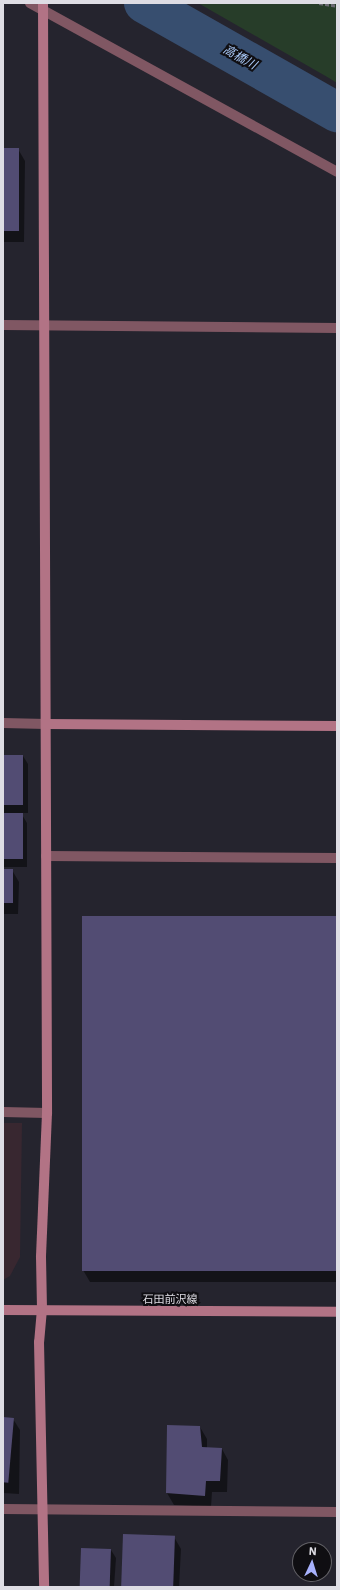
<!DOCTYPE html>
<meta charset="utf-8">
<style>
body{margin:0}
#map{position:relative;width:340px;height:1590px;overflow:hidden;background:#25242e;font-family:"IBM Plex Sans","Noto Sans JP",sans-serif}
div>[style]{position:absolute}
[style*='--x']{left:calc(var(--x)*1px);top:calc(var(--y)*1px);width:calc(var(--w)*1px);rotate:calc(var(--a)*1deg)}
.commercial>*{inset:0;background:#382730}
.green>*{inset:0;background:#273d29}
.shadow>*{inset:0;background:#0007}
.river>*{height:40px;margin:-20px;padding:0 20px;transform-origin:20px;border-radius:20px;background:#374e6f}
.building>*{inset:0;background:#524c73;transform-origin:0 0}
.path>*{height:2.5px;margin-top:-1.25px;transform-origin:0;background:repeating-linear-gradient(90deg,#6c6b74 0 4px,transparent 0 6px)}
.lane>*{height:10px;margin:-5px;padding:0 5px;transform-origin:5px;border-radius:5px;background:#805763}
.street>*{height:10px;margin:-5px;padding:0 5px;transform-origin:5px;border-radius:5px;background:#805763}
.secondary>*{height:10px;margin:-5px;padding:0 5px;transform-origin:5px;border-radius:5px;background:#b27385}
span{translate:-50% -50%;white-space:nowrap;text-align:center;line-height:1.15;-webkit-text-stroke:4px #0f0e12;paint-order:stroke}
.street-label{font-size:11px;color:#dedde4}
.water-label{font-size:12px;color:#abcbfa;font-style:italic}
.frame{position:absolute;inset:0;border:4px solid #dedde4;pointer-events:none}
.north{position:absolute;left:292px;top:1542px;width:40px;height:40px;box-sizing:border-box;background:#0f0e12;border:1px solid #626166;border-radius:50%;rotate:4deg;font-size:11px;font-weight:700;line-height:16px;text-align:center;color:#dedde4}
.north::after{content:'';display:block;margin:auto;width:14px;height:18px;background:#a7b1fc;clip-path:polygon(50% 0,100% 100%,50% 72%,0 100%)}
</style>
<div id="map">
<div class="commercial">
<i style="clip-path:polygon(3px 1123px,22px 1123px,20px 1257px,10px 1276px,3px 1280px)"></i>
</div>
<div class="green">
<i style="clip-path:polygon(198px 3px,337px 3px,337px 83px,329px 78px)"></i>
</div>
<div class="shadow">
<i style="clip-path:polygon(3px 149px,18px 149px,25px 161px,24px 242px,3px 242px)"></i>
<i style="clip-path:polygon(3px 756px,23px 756px,28px 764px,28px 813px,21px 813px,27px 823px,27px 867px,3px 867px)"></i>
<i style="clip-path:polygon(3px 870px,12px 870px,19px 882px,18px 914px,3px 914px)"></i>
<i style="clip-path:polygon(337px 917px,337px 1282px,90px 1282px,83px 1270px)"></i>
<i style="clip-path:polygon(3px 1418px,13px 1419px,20px 1430px,19px 1494px,3px 1493px)"></i>
<i style="clip-path:polygon(200px 1427px,207px 1439px,207px 1448px,222px 1449px,228px 1460px,227px 1492px,212px 1492px,211px 1507px,174px 1505px,167px 1493px)"></i>
<i style="clip-path:polygon(174px 1537px,181px 1549px,179px 1587px,122px 1587px)"></i>
<i style="clip-path:polygon(111px 1550px,116px 1558px,114px 1587px,80px 1587px)"></i>
</div>
<div class="river">
<i style="--x:144;--y:3;--w:222;--a:29.5"></i>
</div>
<div class="building">
<i style="left:3px;top:148px;width:16px;height:83px"></i>
<i style="left:3px;top:755px;width:20px;height:50px"></i>
<i style="left:23px;top:813px;width:46px;height:20px;rotate:90deg"></i>
<i style="left:3px;top:869px;width:10px;height:34px"></i>
<i style="left:82px;top:916px;width:255px;height:355px"></i>
<i style="left:3px;top:1417px;width:11px;height:65px;rotate:5deg"></i>
<i style="clip-path:polygon(167px 1425px,200px 1426px,202px 1447px,222px 1448px,220px 1481px,206px 1481px,205px 1496px,166px 1493px)"></i>
<i style="left:123px;top:1534px;width:52px;height:53px;rotate:2deg"></i>
<i style="left:81px;top:1548px;width:30px;height:39px;rotate:2deg"></i>
</div>
<div class="path">
<i style="--x:319;--y:3;--w:18;--a:9"></i>
</div>
<div class="lane">
<i style="--x:46;--y:856;--w:291;--a:0.4"></i>
</div>
<div class="street">
<i style="--x:30;--y:3;--w:350;--a:28.8"></i>
<i style="--x:3;--y:325;--w:334;--a:0.5"></i>
<i style="--x:3;--y:723;--w:43;--a:1.3"></i>
<i style="--x:3;--y:1112;--w:44;--a:1.3"></i>
<i style="--x:3;--y:1509;--w:334;--a:0.5"></i>
</div>
<div class="secondary">
<i style="--x:43;--y:3;--w:1110;--a:89.79"></i>
<i style="--x:47;--y:1113;--w:144;--a:92.4"></i>
<i style="--x:41;--y:1257;--w:52;--a:88.9"></i>
<i style="--x:42;--y:1309;--w:33;--a:95"></i>
<i style="--x:39;--y:1342;--w:245;--a:88.8"></i>
<i style="--x:46;--y:724;--w:291;--a:0.4"></i>
<i style="--x:3;--y:1310;--w:334;--a:0.3"></i>
</div>
<div class="street-label">
<span style="left:170px;top:1299px">石田前沢線</span>
</div>
<div class="water-label">
<span style="left:240px;top:57px;rotate:29deg">高橋川</span>
</div>
<div class="frame"></div>
<div class="north">N</div>
</div>
